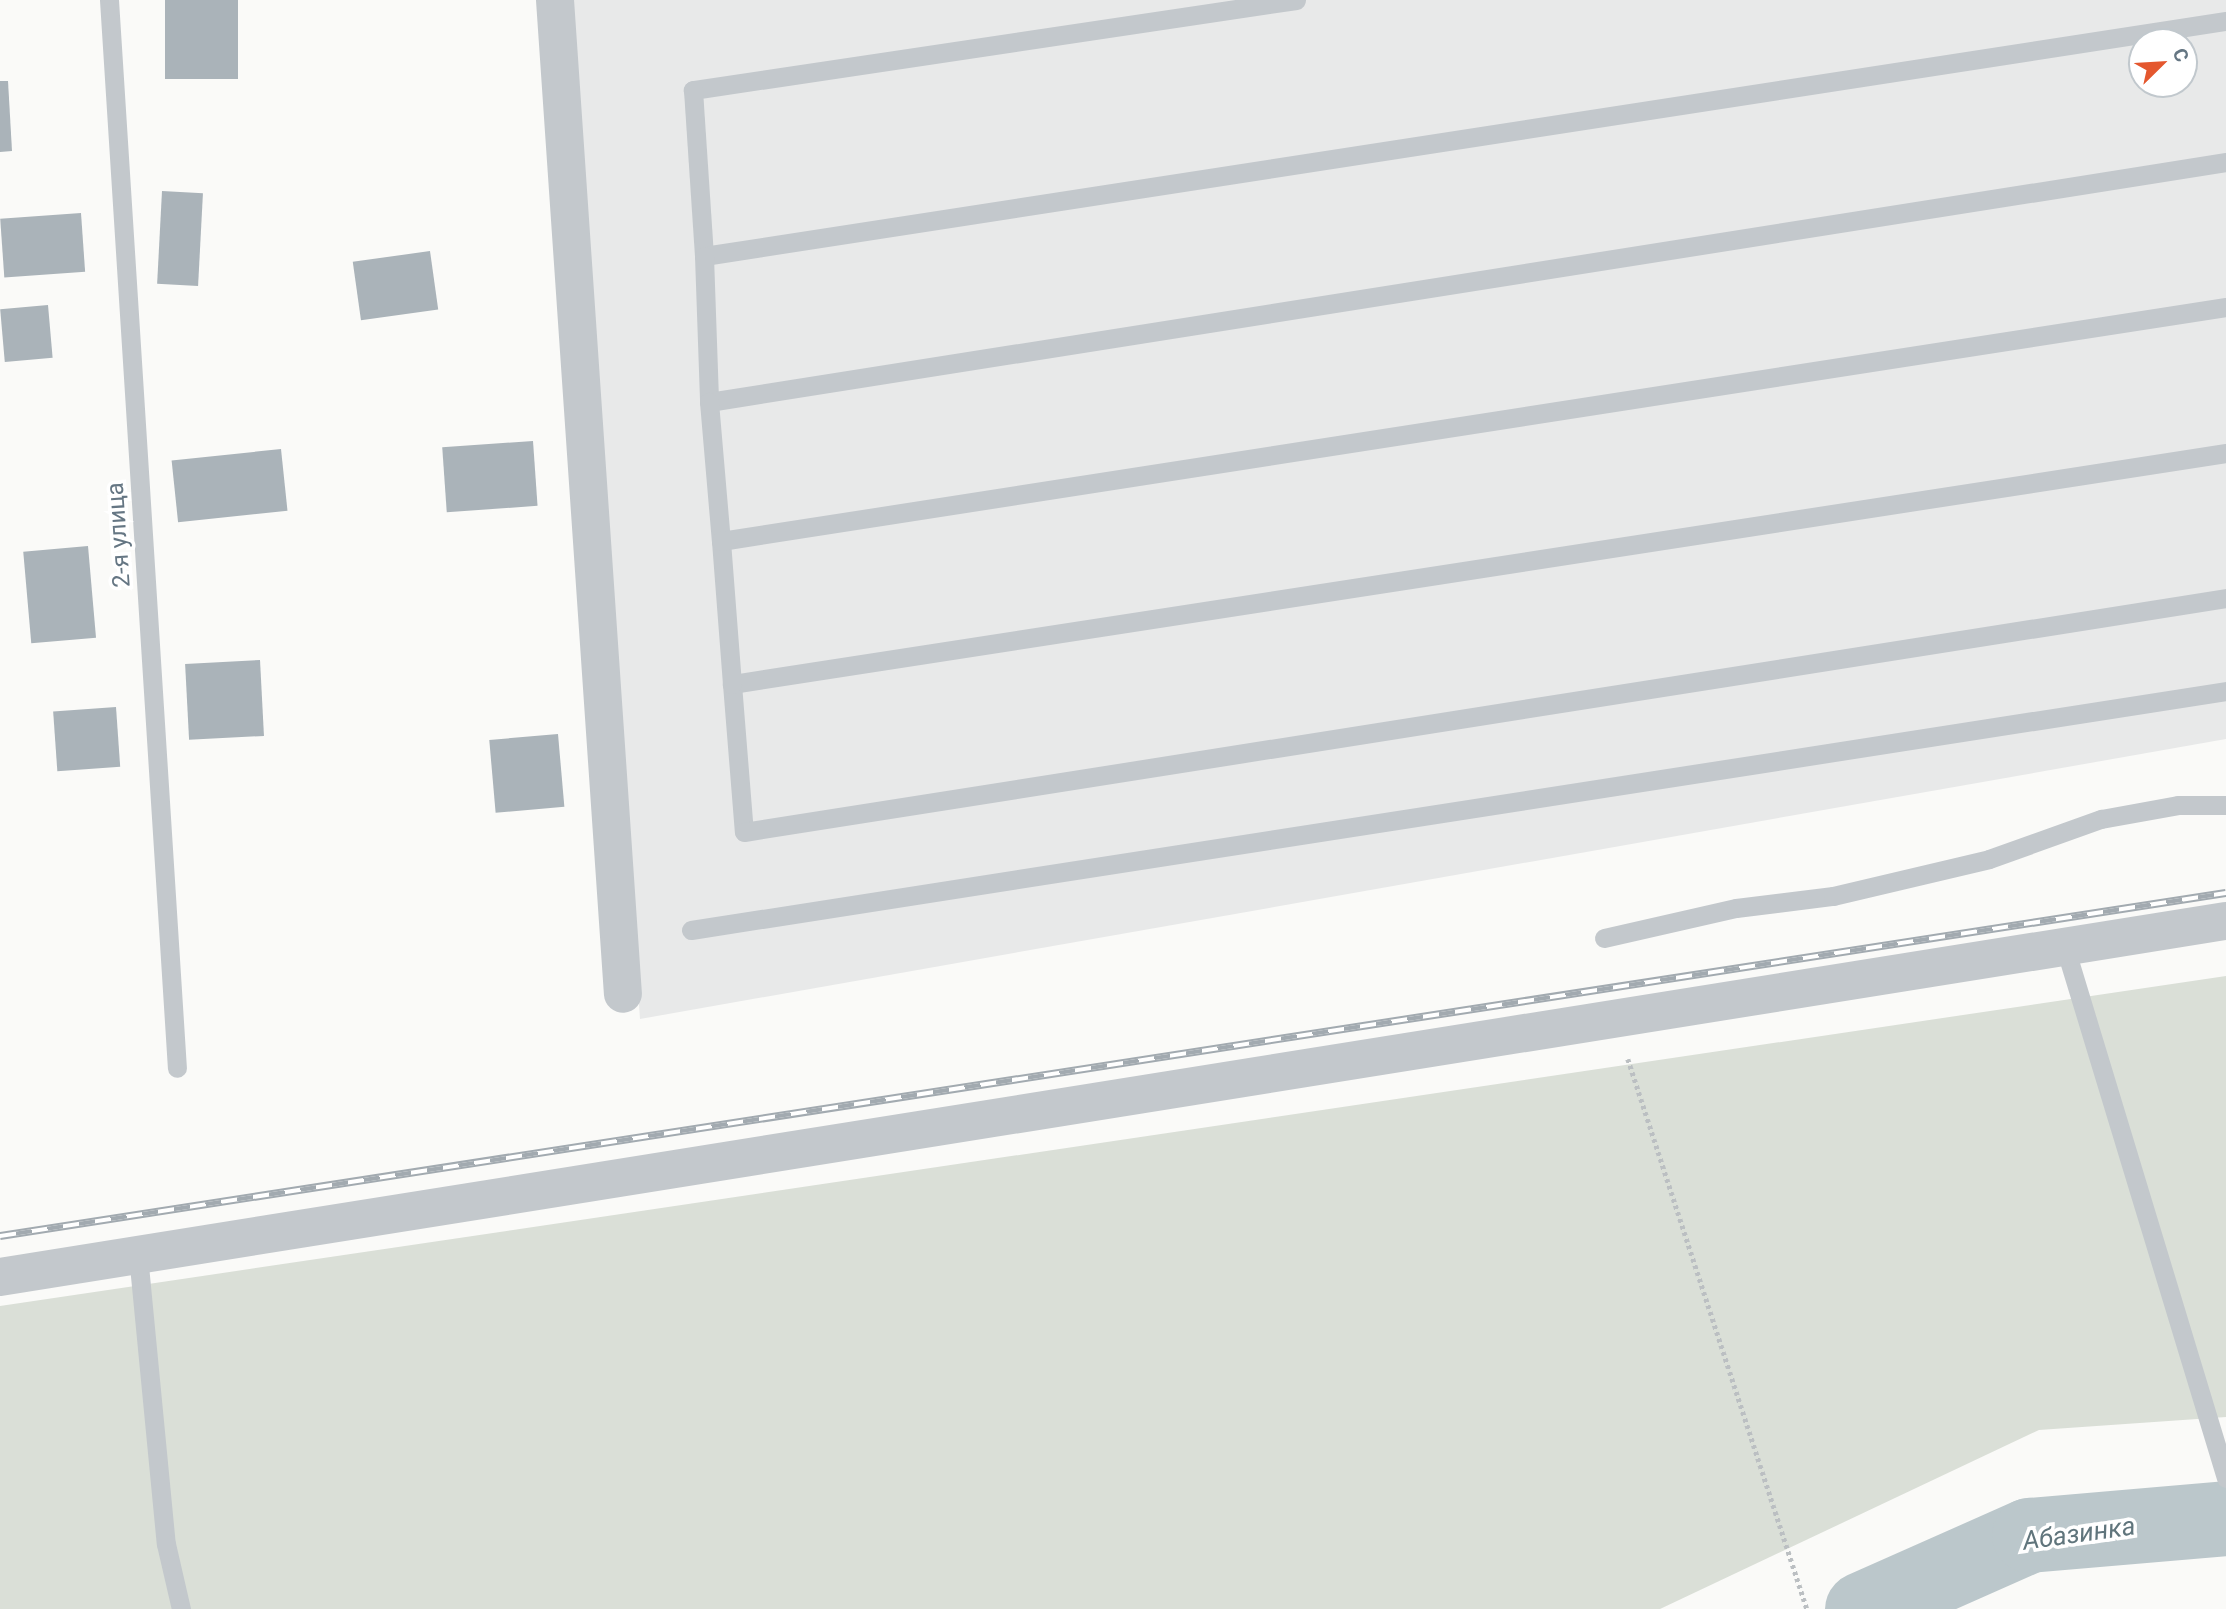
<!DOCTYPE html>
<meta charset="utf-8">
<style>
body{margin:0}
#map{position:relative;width:2226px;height:1609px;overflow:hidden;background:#fafaf8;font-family:Roboto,sans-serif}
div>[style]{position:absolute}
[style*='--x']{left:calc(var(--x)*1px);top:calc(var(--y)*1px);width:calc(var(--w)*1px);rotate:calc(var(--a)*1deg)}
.built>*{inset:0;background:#e8e9e9}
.green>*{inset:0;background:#dadfd7}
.river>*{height:75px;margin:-37.5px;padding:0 37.5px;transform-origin:37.5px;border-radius:37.5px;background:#bbc7cb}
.building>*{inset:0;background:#aab3b9;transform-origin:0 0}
.path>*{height:4.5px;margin-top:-2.25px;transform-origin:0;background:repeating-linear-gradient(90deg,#bbbfc2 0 3.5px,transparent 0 7px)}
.service>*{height:19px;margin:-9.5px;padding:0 9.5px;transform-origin:9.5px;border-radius:9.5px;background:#c3c8cc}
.minor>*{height:38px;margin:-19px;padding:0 19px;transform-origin:19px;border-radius:19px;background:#c3c8cc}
.rail>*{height:8px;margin-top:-4px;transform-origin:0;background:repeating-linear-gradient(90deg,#fff 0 16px,#a2aab0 0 32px);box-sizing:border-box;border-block:2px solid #a2aab0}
span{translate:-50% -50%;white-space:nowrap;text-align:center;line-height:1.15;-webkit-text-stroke:7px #fff;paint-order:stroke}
.street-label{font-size:24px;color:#657683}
.water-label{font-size:26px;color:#60757c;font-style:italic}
.north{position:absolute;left:2128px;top:28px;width:70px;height:70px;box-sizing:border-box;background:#fff;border:2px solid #c1c8cd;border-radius:50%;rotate:66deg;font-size:19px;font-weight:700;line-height:28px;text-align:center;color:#657683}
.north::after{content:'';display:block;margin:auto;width:24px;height:32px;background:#e4572e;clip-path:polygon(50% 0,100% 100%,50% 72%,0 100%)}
</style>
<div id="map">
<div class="built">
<i style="clip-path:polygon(evenodd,570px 0,2226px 0,2226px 739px,640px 1019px,570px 0,2142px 42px,2184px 42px,2184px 84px,2142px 84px,2142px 42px)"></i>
</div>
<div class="green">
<i style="clip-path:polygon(2226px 976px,2226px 1417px,2039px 1430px,1660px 1609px,0 1609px,0 1306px)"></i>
</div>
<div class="river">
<i style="--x:1862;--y:1609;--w:183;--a:-23.9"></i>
<i style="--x:2029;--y:1535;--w:198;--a:-4.9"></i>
</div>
<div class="building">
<i style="left:165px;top:0;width:73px;height:79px"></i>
<i style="clip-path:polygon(0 81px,8px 81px,12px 151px,0 152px)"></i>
<i style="left:162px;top:191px;width:41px;height:93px;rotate:3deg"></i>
<i style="left:81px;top:213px;width:59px;height:81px;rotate:86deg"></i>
<i style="left:430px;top:251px;width:59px;height:78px;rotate:82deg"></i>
<i style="left:48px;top:305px;width:53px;height:48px;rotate:85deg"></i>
<i style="left:533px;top:441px;width:65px;height:91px;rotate:86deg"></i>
<i style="left:281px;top:449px;width:62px;height:110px;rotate:84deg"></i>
<i style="left:88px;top:546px;width:92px;height:65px;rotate:85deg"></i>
<i style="left:260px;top:660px;width:76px;height:75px;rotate:87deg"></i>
<i style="left:116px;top:707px;width:60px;height:63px;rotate:86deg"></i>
<i style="left:558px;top:734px;width:73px;height:69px;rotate:85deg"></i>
</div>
<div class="path">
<i style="--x:1628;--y:1059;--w:578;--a:71.97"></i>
</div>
<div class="service">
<i style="--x:109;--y:0;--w:1070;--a:86.36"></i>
<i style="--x:1296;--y:0;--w:610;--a:171.51"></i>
<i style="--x:693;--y:90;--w:166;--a:86.2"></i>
<i style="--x:704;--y:256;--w:1540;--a:-8.78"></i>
<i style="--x:704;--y:256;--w:146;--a:88"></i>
<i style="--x:709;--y:402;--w:1536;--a:-8.99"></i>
<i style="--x:709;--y:402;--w:140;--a:85.1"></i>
<i style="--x:2226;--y:453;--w:1512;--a:171.21"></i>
<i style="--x:732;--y:684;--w:148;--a:85.4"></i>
<i style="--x:744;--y:832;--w:1500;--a:-8.97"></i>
<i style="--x:732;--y:684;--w:143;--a:-94.4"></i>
<i style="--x:721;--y:541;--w:1523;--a:-8.84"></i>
<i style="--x:691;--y:930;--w:1553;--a:-8.85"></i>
<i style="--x:1604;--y:938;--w:135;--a:-12.8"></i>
<i style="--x:1736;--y:908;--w:98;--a:-7.1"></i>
<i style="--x:1833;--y:896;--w:160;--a:-13.3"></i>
<i style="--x:1989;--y:859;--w:119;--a:-19.7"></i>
<i style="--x:2101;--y:819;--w:78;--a:-10.3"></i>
<i style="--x:2178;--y:805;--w:48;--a:0"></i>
<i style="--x:2064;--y:944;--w:558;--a:73.12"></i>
<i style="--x:138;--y:1255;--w:290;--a:84.5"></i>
<i style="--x:166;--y:1544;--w:67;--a:77"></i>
</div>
<div class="minor">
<i style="--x:555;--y:0;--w:996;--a:86.09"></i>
<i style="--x:0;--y:1277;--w:2254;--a:-9.09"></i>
</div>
<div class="rail">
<i style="--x:0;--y:1236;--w:2252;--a:-8.76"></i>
</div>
<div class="street-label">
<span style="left:119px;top:535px;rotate:-94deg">2-я улица</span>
</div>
<div class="water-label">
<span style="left:2079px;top:1534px;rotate:-8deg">Абазинка</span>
</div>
<div class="north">С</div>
</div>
